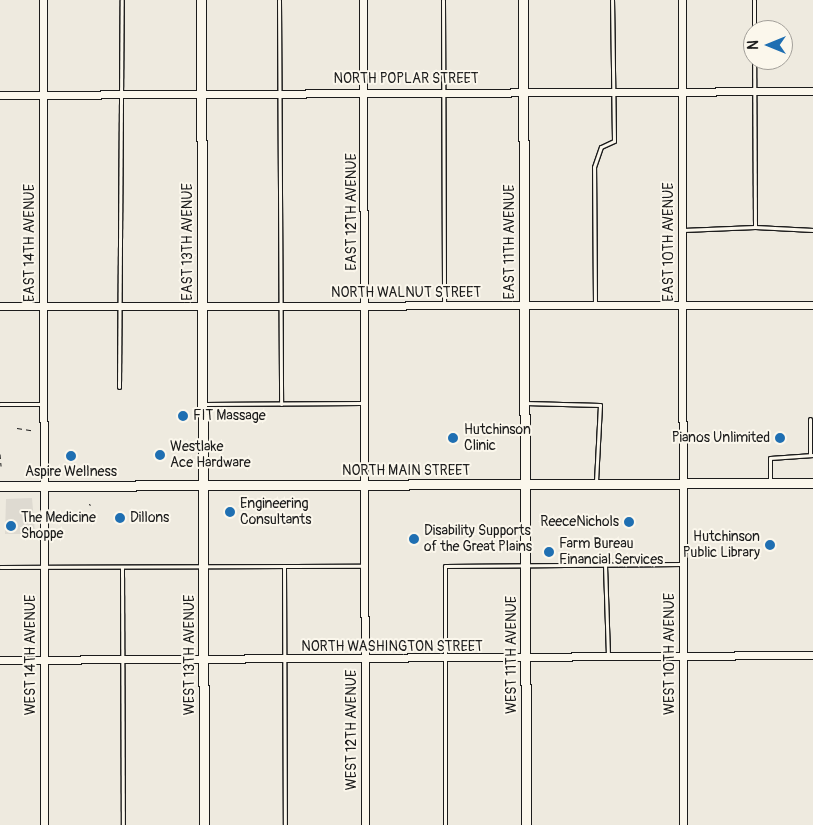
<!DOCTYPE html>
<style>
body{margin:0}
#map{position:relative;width:813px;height:825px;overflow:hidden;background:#eeeadf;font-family:Pangolin,sans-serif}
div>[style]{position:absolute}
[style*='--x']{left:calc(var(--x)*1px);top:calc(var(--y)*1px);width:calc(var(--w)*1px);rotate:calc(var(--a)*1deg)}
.built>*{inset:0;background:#dedad1}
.path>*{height:1px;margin-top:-0.5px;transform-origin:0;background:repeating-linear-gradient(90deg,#1c1c1c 0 5px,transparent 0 9px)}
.roads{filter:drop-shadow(1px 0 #1c1c1c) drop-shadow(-1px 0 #1c1c1c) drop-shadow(0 1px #1c1c1c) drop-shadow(0 -1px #1c1c1c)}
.lane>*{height:3px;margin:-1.5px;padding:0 1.5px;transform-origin:1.5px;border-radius:1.5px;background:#fbf7ec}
.street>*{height:7px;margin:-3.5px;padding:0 3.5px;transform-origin:3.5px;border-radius:3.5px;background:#fbf7ec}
.secondary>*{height:9px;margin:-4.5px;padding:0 4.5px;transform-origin:4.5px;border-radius:4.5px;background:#fbf7ec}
.dots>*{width:14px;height:14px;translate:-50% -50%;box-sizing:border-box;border:2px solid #fbf7ec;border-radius:50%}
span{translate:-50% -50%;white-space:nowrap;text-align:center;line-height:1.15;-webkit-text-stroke:4px #fbf7ec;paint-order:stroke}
.street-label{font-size:14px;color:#1c1c1c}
.poi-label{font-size:14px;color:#1c1c1c}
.left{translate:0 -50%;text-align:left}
.right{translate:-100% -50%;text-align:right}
.north{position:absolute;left:743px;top:20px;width:50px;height:50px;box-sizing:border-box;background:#fbf7ec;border:1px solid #a29f99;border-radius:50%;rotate:270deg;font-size:14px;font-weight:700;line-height:20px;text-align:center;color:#1c1c1c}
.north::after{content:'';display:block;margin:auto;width:18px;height:22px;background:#1f6fb2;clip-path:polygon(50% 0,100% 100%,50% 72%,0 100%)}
</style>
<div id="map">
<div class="built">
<i style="clip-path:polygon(32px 498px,35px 534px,5px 534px,6px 499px)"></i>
</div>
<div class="path">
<i style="--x:17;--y:428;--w:18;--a:9"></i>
<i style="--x:0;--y:454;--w:12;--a:85"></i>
<i style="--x:89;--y:504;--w:2;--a:27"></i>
</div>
<div class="roads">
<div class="lane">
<i style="--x:279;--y:0;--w:404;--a:89.7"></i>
<i style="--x:443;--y:0;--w:305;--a:89.8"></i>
<i style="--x:754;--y:0;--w:30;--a:90"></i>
<i style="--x:755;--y:227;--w:58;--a:3"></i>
<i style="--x:683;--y:230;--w:72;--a:-2.4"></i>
<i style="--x:755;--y:227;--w:167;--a:-90.3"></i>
<i style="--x:595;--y:304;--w:137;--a:-90.4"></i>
<i style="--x:594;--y:167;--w:21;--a:-71"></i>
<i style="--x:601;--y:147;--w:14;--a:-25"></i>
<i style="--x:614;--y:141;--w:141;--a:-90.8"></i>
<i style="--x:119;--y:387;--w:387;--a:-89.6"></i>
<i style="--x:525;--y:403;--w:75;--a:1.5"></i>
<i style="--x:600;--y:405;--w:77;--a:93"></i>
<i style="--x:0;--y:404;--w:42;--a:0"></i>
<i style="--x:204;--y:404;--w:158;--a:-0.4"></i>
<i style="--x:810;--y:419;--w:36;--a:90"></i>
<i style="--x:770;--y:483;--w:25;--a:-90"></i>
<i style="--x:770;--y:458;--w:43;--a:-4"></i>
<i style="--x:605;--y:565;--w:90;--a:88.1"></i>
<i style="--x:284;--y:566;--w:259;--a:89.8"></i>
<i style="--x:0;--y:567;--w:364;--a:-0.2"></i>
<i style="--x:122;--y:567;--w:258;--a:89.8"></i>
<i style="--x:445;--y:825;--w:259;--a:-90"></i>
<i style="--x:445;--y:566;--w:237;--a:-0.5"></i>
</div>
<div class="street">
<i style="--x:43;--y:0;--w:825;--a:89.93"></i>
<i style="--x:363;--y:0;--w:825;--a:89.86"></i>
<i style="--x:682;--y:0;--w:825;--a:89.93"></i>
<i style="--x:0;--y:95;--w:813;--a:-0.28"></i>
<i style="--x:0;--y:306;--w:813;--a:-0.07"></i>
<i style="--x:0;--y:660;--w:813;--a:-0.35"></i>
</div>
<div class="secondary">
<i style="--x:201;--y:0;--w:825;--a:89.79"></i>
<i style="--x:523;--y:0;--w:825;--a:89.79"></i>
<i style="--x:0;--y:486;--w:813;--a:-0.21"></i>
</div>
</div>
<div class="dots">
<i style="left:183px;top:416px;background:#1f6fb2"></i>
<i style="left:453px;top:438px;background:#1f6fb2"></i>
<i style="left:780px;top:438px;background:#1f6fb2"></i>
<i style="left:160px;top:455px;background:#1f6fb2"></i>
<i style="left:71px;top:456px;background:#1f6fb2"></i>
<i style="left:230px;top:512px;background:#1f6fb2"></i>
<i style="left:120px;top:518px;background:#1f6fb2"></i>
<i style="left:629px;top:522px;background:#1f6fb2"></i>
<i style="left:11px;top:526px;background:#1f6fb2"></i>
<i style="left:414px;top:539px;background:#1f6fb2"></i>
<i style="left:770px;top:545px;background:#1f6fb2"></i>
<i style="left:549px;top:552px;background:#1f6fb2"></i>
</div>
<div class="street-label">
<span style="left:406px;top:79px">NORTH POPLAR STREET</span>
<span style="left:352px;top:212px;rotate:-90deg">EAST 12TH AVENUE</span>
<span style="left:188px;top:242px;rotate:-90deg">EAST 13TH AVENUE</span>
<span style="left:510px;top:242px;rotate:-90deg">EAST 11TH AVENUE</span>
<span style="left:669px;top:242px;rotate:-90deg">EAST 10TH AVENUE</span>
<span style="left:30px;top:243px;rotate:-90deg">EAST 14TH AVENUE</span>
<span style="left:406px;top:293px">NORTH WALNUT STREET</span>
<span style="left:406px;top:471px">NORTH MAIN STREET</span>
<span style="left:392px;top:647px">NORTH WASHINGTON STREET</span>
<span style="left:670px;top:654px;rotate:-90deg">WEST 10TH AVENUE</span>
<span style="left:31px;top:655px;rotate:-90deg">WEST 14TH AVENUE</span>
<span style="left:190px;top:655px;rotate:-90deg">WEST 13TH AVENUE</span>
<span style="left:512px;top:655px;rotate:-90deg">WEST 11TH AVENUE</span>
<span style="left:352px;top:730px;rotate:-90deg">WEST 12TH AVENUE</span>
</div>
<div class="poi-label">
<span class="left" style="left:193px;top:416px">FIT Massage</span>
<span class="left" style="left:464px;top:438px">Hutchinson<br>Clinic</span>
<span class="right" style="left:770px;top:438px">Pianos Unlimited</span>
<span class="left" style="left:170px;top:455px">Westlake<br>Ace Hardware</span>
<span style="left:71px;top:472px">Aspire Wellness</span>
<span class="left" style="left:240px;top:512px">Engineering<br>Consultants</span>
<span class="left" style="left:21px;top:526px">The Medicine<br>Shoppe</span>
<span class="left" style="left:130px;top:518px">Dillons</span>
<span class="right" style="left:619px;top:522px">ReeceNichols</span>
<span class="left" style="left:424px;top:539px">Disability Supports<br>of the Great Plains</span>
<span class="right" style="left:760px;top:545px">Hutchinson<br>Public Library</span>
<span class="left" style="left:559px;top:552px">Farm Bureau<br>Financial Services</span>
</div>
<div class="north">N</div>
</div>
